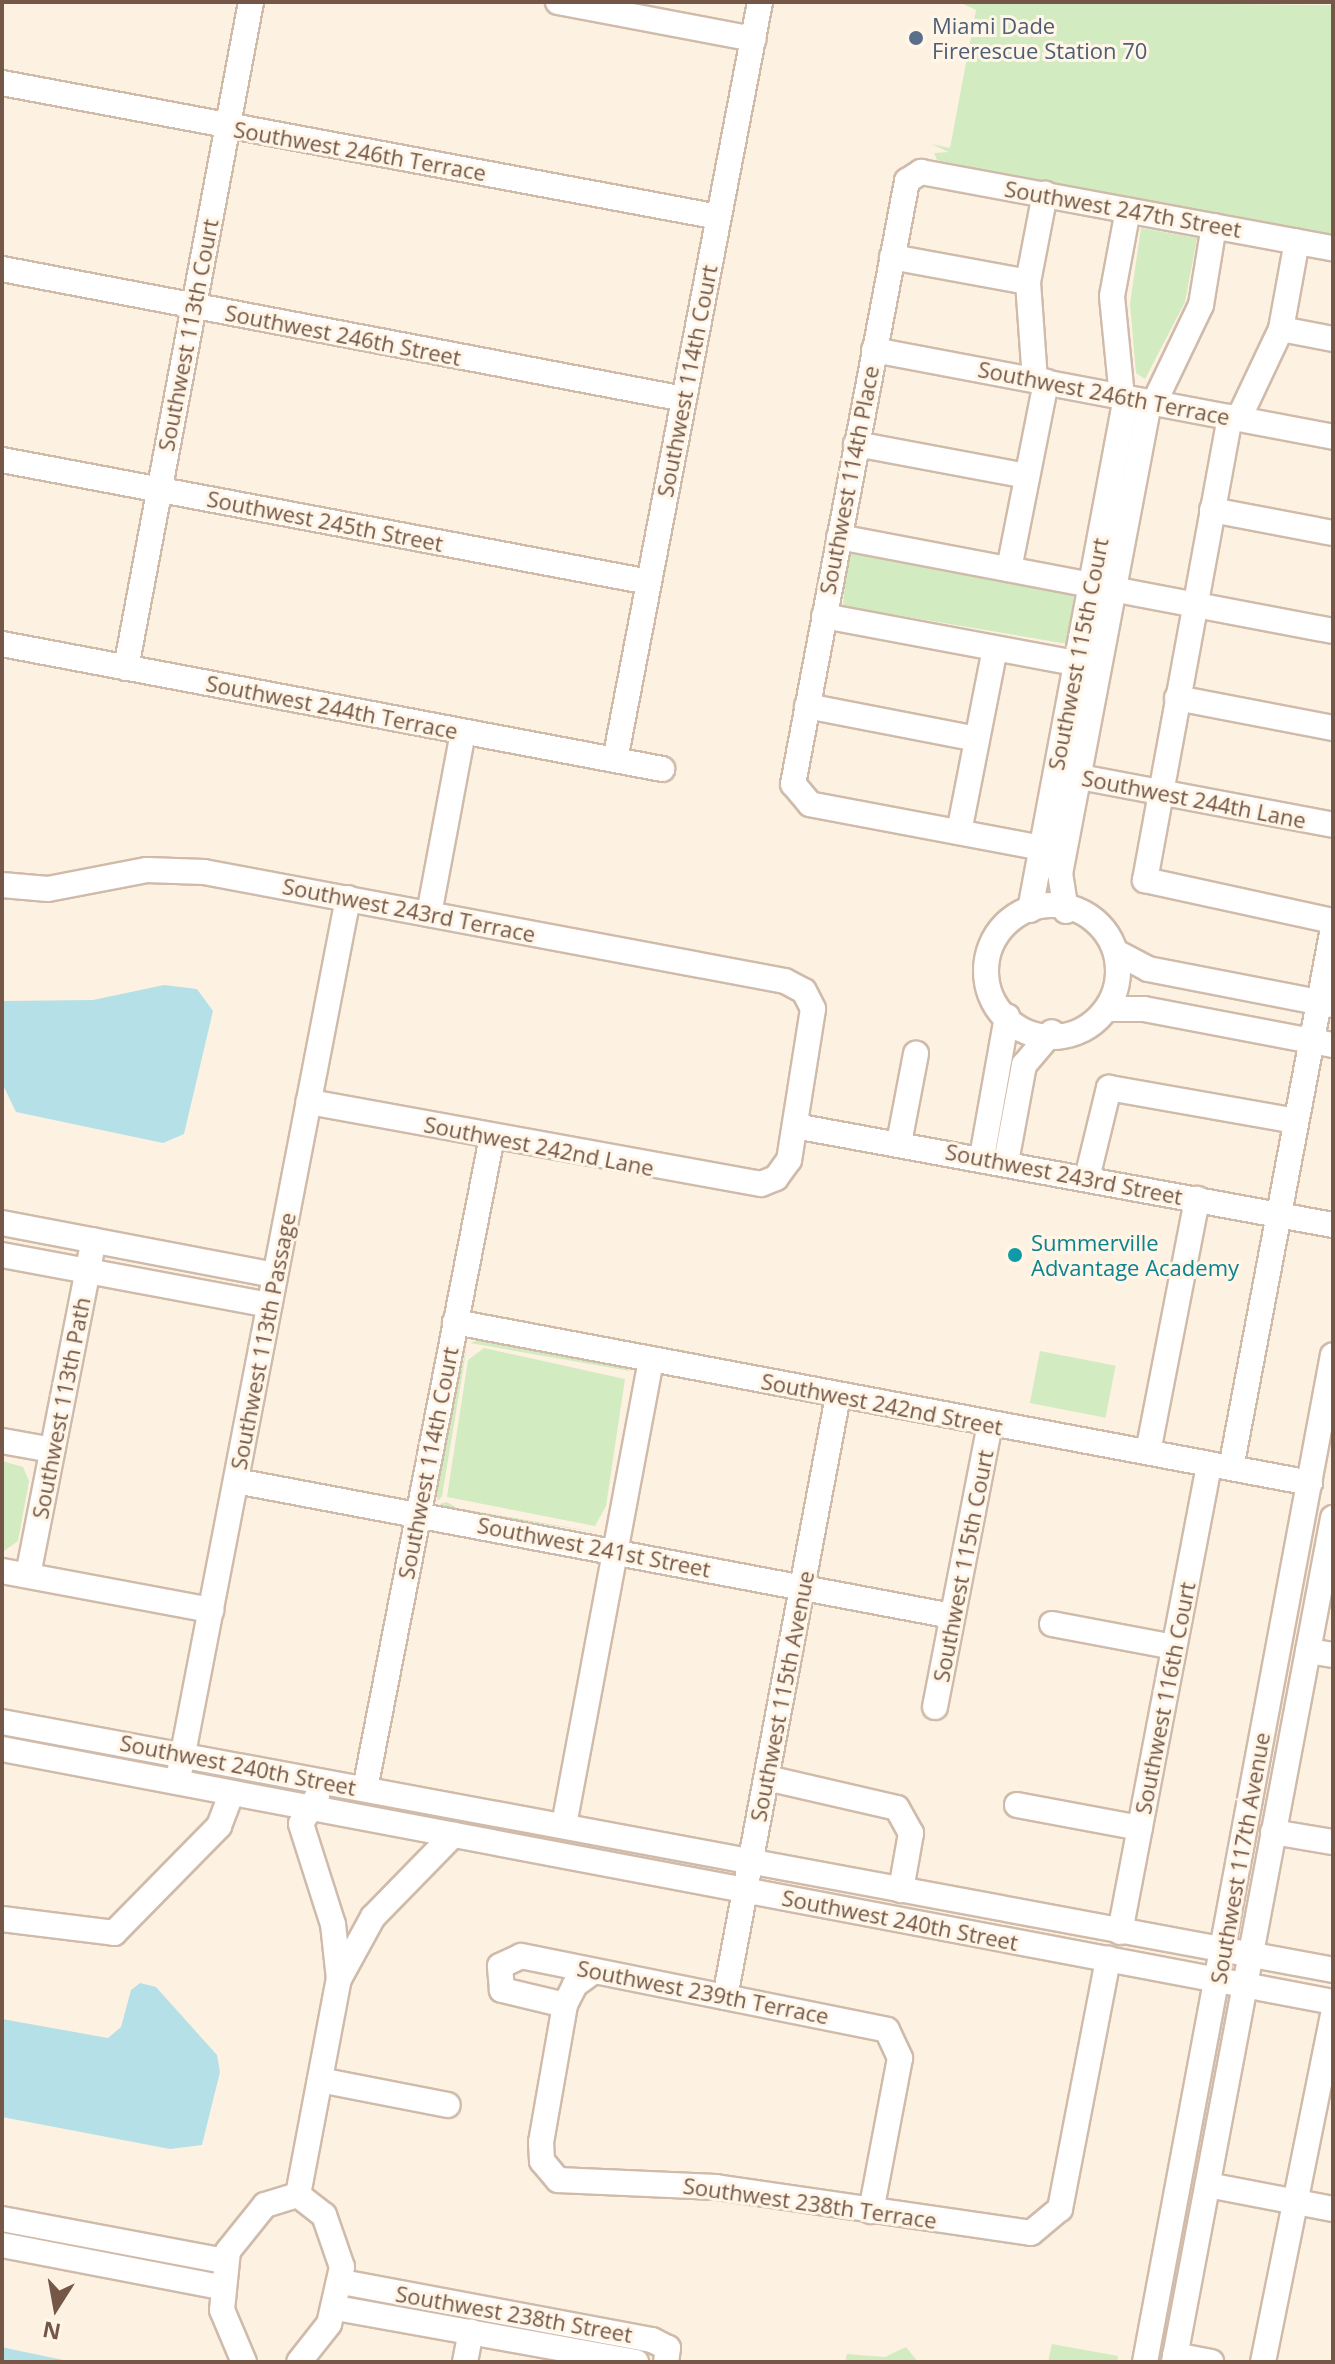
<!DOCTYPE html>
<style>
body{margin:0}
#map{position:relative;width:1335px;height:2364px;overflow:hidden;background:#fdf2e2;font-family:"Open Sans",sans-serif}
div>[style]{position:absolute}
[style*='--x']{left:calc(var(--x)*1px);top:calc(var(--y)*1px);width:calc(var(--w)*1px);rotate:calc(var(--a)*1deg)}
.green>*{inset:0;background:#d2ebc0;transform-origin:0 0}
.water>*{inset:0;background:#b6e0e7}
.roads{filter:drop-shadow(2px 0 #d0bbab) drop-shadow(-2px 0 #d0bbab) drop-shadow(0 2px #d0bbab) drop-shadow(0 -2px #d0bbab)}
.minor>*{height:24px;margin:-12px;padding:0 12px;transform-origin:12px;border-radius:12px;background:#fff}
.minor>.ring{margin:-12px;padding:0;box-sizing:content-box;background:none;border:24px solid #fff;border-radius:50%}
.dots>*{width:22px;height:22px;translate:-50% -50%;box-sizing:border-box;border:4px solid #fff6e8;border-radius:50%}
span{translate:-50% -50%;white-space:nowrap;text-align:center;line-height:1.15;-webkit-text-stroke:6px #fff6e8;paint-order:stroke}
.service-label{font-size:22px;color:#4e5e75}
.left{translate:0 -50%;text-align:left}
.street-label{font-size:22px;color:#755747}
.culture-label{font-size:22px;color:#0d838f}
.frame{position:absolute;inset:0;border:4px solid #755747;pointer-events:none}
.north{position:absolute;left:16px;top:2268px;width:80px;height:80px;-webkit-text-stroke:6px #fff6e8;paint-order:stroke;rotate:191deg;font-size:22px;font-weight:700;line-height:32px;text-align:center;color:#755747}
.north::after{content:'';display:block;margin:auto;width:28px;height:36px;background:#755747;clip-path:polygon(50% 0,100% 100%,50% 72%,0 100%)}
</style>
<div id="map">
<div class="green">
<i style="clip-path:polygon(959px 2px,1333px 5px,1333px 243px,937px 160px,934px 153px,949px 152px,931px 144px,950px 148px,976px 10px)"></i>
<i style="clip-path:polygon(1141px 228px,1197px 238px,1185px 302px,1145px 379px,1136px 373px,1130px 304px)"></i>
<i style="clip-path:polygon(854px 552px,1074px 593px,1068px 644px,843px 606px,847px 556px)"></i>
<i style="clip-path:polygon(481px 1339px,624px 1366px,630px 1371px,470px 1343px)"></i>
<i style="clip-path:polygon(467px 1346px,442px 1496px,438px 1501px,434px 1483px)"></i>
<i style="clip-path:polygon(484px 1348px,625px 1379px,606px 1506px,595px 1526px,447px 1497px,468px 1360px)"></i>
<i style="left:1040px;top:1351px;width:77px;height:53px;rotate:11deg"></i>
<i style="clip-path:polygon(2px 1461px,23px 1467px,29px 1481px,18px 1541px,4px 1551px)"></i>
<i style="clip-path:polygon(447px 1502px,457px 1508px,601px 1533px,446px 1509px,440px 1504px)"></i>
<i style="clip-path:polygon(1052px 2344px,1118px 2356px,1117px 2362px,1048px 2362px)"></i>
<i style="clip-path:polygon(906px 2347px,918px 2362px,845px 2362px,847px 2354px,885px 2357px)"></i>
</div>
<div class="water">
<i style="clip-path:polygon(164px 985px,197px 989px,213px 1011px,184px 1134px,163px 1143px,16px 1112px,2px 1083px,2px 1001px,93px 1000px)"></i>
<i style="clip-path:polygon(140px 1983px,156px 1987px,217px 2055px,220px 2072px,202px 2145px,170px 2149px,2px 2117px,2px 2019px,108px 2038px,121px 2027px,131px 1990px)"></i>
<i style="clip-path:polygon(2px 2347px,15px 2350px,73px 2362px,2px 2362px)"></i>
</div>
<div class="roads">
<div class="minor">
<i style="--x:558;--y:2;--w:199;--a:10.7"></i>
<i style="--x:2;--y:83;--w:729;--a:10.59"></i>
<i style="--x:892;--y:257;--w:138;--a:10.4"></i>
<i style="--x:2;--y:269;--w:694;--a:10.79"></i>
<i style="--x:1281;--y:329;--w:53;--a:10.9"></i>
<i style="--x:874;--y:350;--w:467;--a:10.7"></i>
<i style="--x:1035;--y:380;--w:98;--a:-94.1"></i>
<i style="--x:1028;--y:282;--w:90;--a:-79.1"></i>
<i style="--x:1122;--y:397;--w:101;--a:-95.7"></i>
<i style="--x:1112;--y:296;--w:87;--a:-79.5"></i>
<i style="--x:1154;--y:403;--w:109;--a:-64.4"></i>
<i style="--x:1201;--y:305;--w:80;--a:-80.7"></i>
<i style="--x:1230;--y:417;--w:471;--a:100.4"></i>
<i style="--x:1145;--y:880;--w:192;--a:12.3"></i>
<i style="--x:1239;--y:418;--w:98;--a:-64.7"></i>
<i style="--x:1281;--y:329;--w:89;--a:-79.7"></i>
<i style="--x:856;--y:444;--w:174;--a:10.6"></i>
<i style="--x:2;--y:460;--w:658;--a:10.68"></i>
<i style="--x:1212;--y:510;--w:123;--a:10.8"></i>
<i style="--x:839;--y:537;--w:503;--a:10.77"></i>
<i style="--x:1009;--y:569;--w:191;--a:-78.8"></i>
<i style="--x:824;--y:616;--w:256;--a:10.6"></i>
<i style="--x:2;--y:644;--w:672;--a:10.72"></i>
<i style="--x:126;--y:668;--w:678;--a:-79.37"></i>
<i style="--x:1177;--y:698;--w:159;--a:10.9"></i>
<i style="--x:807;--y:706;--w:173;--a:11"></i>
<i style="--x:615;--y:760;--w:772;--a:-79.17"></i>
<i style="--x:1064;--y:774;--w:274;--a:10.7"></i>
<i style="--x:959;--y:832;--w:187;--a:-78.9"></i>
<i style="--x:1042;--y:848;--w:236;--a:-169.3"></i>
<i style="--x:810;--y:804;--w:26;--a:-130"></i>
<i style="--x:793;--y:784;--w:614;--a:-79.29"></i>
<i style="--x:907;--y:181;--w:17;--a:-33"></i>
<i style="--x:921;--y:172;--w:419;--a:10.5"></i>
<i style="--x:2;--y:885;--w:46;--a:5"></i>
<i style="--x:48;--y:889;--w:101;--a:-10.9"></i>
<i style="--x:147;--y:870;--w:57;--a:2"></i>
<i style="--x:204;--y:872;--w:591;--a:10.63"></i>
<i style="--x:785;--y:981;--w:21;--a:28"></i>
<i style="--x:804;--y:991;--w:20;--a:63"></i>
<i style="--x:813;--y:1009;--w:153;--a:99"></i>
<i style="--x:789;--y:1160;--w:22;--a:126"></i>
<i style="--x:776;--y:1178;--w:16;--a:158"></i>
<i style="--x:761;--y:1184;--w:460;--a:-169.7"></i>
<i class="ring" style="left:986px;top:905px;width:108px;height:108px"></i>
<i style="--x:1030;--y:910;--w:522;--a:-79.4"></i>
<i style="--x:1066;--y:911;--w:37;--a:-99"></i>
<i style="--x:1060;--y:874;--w:480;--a:-79.3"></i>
<i style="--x:429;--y:914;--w:185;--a:-79.4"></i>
<i style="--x:1118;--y:953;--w:34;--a:28"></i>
<i style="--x:1148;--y:969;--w:188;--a:11"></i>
<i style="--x:1109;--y:1009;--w:35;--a:0"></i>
<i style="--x:1144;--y:1009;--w:192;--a:10.8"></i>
<i style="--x:795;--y:1126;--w:547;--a:10.43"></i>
<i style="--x:899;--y:1143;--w:91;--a:-79.2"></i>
<i style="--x:982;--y:1157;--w:143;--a:-79.9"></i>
<i style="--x:1006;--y:1162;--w:99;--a:-79.5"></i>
<i style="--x:1024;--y:1065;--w:43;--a:-49.7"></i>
<i style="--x:1087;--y:1178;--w:93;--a:-76.3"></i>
<i style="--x:1109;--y:1088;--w:190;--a:10"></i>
<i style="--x:2;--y:1223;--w:278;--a:10.8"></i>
<i style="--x:2;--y:1255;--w:272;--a:10.6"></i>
<i style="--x:455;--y:1322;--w:870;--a:10.66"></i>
<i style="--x:2;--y:1441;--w:51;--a:10.2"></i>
<i style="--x:1148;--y:1452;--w:258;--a:-79"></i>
<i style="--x:1231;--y:1468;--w:550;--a:-79.3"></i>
<i style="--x:236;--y:1481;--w:729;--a:10.68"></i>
<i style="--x:2;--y:1571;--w:213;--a:10.6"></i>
<i style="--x:28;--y:1575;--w:341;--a:-78.9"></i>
<i style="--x:1052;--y:1624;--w:124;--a:10.7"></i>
<i style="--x:1308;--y:1651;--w:25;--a:9"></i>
<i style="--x:935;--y:1707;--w:288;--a:-79"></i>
<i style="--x:2;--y:1722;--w:1354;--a:10.55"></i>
<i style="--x:2;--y:1749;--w:1355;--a:10.76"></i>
<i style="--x:180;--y:1769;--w:887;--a:-79.08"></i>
<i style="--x:767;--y:1778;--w:133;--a:13"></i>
<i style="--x:897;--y:1808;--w:29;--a:61"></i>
<i style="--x:911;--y:1833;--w:58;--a:100"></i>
<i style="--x:365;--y:1789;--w:664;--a:-78.98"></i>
<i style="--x:317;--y:1797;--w:31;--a:121"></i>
<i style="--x:301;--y:1824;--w:105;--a:72.3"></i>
<i style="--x:333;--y:1924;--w:55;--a:83.8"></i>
<i style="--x:1017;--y:1805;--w:125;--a:10.6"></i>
<i style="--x:564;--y:1825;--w:474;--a:-79.4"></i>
<i style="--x:1273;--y:1832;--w:61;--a:9.5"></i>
<i style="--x:2;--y:1919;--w:113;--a:7.1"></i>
<i style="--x:114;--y:1933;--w:150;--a:-45.5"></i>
<i style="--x:219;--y:1826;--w:34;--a:-69"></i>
<i style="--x:1120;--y:1932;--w:476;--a:-79.2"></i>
<i style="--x:594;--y:1971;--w:24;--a:144"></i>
<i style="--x:575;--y:1985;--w:22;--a:117"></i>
<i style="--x:565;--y:2005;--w:139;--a:99.9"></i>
<i style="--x:541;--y:2142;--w:19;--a:87"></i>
<i style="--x:542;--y:2161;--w:25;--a:50"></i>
<i style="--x:558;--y:2180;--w:158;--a:2.5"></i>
<i style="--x:716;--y:2187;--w:318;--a:8.3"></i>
<i style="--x:1031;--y:2233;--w:38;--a:-40"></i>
<i style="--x:1060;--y:2209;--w:255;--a:-79.1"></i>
<i style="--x:725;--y:1997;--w:612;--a:-79.35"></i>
<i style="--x:565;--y:2005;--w:65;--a:-166.6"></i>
<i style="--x:502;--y:1990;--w:24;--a:-95"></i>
<i style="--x:500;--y:1966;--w:23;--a:-25"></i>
<i style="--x:521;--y:1956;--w:373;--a:11.4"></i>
<i style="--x:887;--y:2030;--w:31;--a:65"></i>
<i style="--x:900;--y:2058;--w:156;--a:100.7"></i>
<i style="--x:320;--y:2080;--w:130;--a:11.1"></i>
<i style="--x:1208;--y:2185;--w:127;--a:10.9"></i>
<i style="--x:298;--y:2195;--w:220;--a:-79.3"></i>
<i style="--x:339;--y:1979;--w:71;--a:-61.3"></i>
<i style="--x:373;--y:1917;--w:115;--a:-45.7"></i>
<i style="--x:2;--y:2219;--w:227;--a:10.7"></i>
<i style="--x:2;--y:2245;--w:222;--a:10.9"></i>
<i style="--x:342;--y:2282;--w:315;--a:10.6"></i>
<i style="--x:652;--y:2340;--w:18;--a:27"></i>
<i style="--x:668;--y:2348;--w:14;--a:98"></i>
<i style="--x:336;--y:2308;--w:305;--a:10.2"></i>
<i style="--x:1175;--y:2355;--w:37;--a:11"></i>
<i style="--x:244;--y:2362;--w:56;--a:-112.9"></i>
<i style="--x:222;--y:2310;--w:59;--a:-84.2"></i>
<i style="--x:228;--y:2251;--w:59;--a:-51.2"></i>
<i style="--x:265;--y:2205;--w:34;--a:-17"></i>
<i style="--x:298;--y:2195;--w:33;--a:38"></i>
<i style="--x:324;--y:2215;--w:55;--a:70.9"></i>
<i style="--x:342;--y:2267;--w:58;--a:102.8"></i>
<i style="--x:329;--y:2324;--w:48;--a:128.3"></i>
<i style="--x:465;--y:2362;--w:31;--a:-79"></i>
<i style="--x:1145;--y:2362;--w:1024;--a:-79.43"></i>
<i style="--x:1174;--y:2362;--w:859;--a:-79.33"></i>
<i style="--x:1263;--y:2362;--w:353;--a:-78.6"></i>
</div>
</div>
<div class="dots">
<i style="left:916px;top:38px;background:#5c6f8a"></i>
<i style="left:1015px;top:1255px;background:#0f9aa8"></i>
</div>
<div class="service-label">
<span class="left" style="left:932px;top:38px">Miami Dade<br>Firerescue Station 70</span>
</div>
<div class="street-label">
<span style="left:360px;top:151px;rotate:10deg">Southwest 246th Terrace</span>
<span style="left:1123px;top:209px;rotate:10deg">Southwest 247th Street</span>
<span style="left:188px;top:335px;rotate:-79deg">Southwest 113th Court</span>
<span style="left:343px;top:335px;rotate:11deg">Southwest 246th Street</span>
<span style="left:687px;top:381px;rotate:-79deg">Southwest 114th Court</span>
<span style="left:1104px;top:393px;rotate:11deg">Southwest 246th Terrace</span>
<span style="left:849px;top:480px;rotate:-79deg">Southwest 114th Place</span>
<span style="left:325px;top:521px;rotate:11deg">Southwest 245th Street</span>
<span style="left:1078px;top:654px;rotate:-79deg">Southwest 115th Court</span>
<span style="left:332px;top:707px;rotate:11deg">Southwest 244th Terrace</span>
<span style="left:1194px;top:799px;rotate:11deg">Southwest 244th Lane</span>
<span style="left:409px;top:910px;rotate:11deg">Southwest 243rd Terrace</span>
<span style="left:539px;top:1146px;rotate:11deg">Southwest 242nd Lane</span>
<span style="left:1064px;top:1174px;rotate:11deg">Southwest 243rd Street</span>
<span style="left:263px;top:1341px;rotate:-79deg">Southwest 113th Passage</span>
<span style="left:882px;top:1404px;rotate:11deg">Southwest 242nd Street</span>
<span style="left:61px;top:1408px;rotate:-79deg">Southwest 113th Path</span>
<span style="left:428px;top:1463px;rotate:-79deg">Southwest 114th Court</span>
<span style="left:594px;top:1547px;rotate:11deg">Southwest 241st Street</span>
<span style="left:963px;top:1566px;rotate:-79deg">Southwest 115th Court</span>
<span style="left:782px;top:1696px;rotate:-79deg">Southwest 115th Avenue</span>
<span style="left:1165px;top:1698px;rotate:-79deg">Southwest 116th Court</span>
<span style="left:238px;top:1765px;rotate:11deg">Southwest 240th Street</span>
<span style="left:1240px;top:1858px;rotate:-80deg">Southwest 117th Avenue</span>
<span style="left:900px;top:1920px;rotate:11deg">Southwest 240th Street</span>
<span style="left:703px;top:1992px;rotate:11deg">Southwest 239th Terrace</span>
<span style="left:810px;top:2203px;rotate:8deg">Southwest 238th Terrace</span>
<span style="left:514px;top:2314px;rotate:10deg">Southwest 238th Street</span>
</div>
<div class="culture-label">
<span class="left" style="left:1031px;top:1255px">Summerville<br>Advantage Academy</span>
</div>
<div class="frame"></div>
<div class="north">N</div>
</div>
